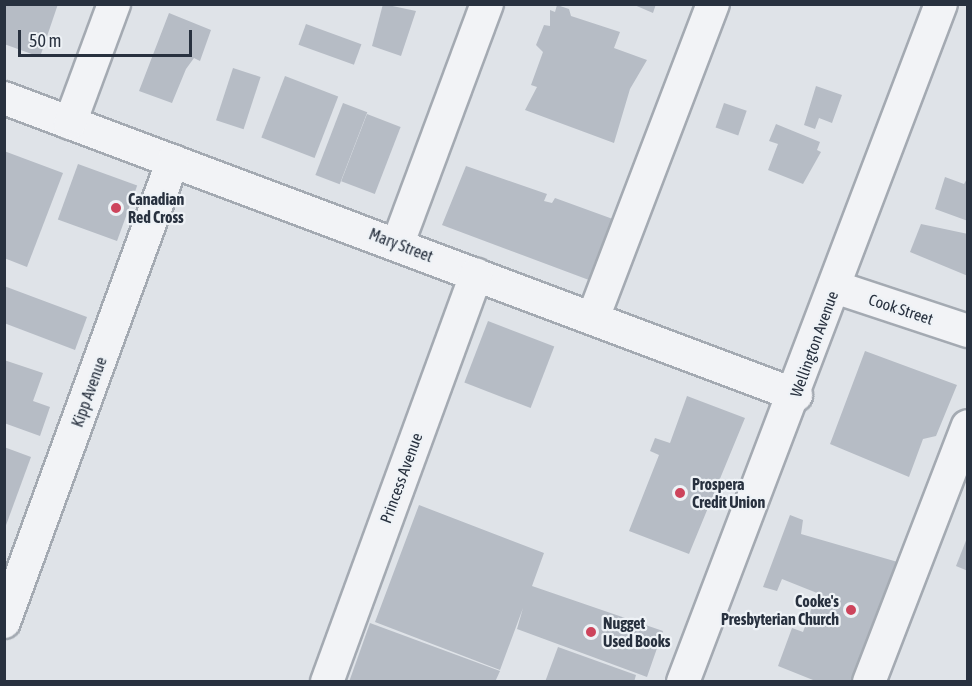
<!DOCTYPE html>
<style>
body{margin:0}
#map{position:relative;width:972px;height:686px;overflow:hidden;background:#dfe3e8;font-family:"Asap Condensed",sans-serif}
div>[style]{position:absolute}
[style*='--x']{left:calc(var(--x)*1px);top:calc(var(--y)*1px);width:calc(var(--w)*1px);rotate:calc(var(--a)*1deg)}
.building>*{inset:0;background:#b6bcc5;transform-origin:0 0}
.roads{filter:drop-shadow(2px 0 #a4aab2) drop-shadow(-2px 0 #a4aab2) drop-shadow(0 2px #a4aab2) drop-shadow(0 -2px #a4aab2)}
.minor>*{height:32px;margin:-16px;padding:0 16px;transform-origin:16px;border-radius:16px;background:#f2f3f6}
.dots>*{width:16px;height:16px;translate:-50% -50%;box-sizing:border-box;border:3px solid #eef2f6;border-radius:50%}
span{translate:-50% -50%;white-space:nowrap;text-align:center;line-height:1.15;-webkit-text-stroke:4.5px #eef2f6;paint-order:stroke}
.poi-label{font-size:16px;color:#28313f;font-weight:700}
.left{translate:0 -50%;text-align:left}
.right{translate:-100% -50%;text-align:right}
.street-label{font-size:16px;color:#28313f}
.frame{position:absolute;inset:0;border:6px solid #28313f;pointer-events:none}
.scale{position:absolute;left:18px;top:30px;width:174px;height:27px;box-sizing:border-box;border:3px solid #28313f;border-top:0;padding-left:8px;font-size:18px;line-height:21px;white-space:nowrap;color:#28313f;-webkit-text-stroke:4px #eef2f6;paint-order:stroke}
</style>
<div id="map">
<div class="building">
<i style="clip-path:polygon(4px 4px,58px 4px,40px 57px,4px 44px)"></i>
<i style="clip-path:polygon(383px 4px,416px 11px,401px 56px,372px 46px)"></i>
<i style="clip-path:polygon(632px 4px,656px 4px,653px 13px)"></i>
<i style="clip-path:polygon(557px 5px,569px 9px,571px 16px,620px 32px,614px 48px,647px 60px,630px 89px,614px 143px,525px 110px,537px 87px,531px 85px,543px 52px,536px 45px,544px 25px,550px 26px,550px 10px,555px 12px)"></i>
<i style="clip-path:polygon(169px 13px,211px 30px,200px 61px,194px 58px,186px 69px,172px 103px,139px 91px)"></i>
<i style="left:306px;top:24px;width:59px;height:22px;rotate:20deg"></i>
<i style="left:233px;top:68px;width:29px;height:55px;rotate:18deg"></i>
<i style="left:285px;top:76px;width:57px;height:66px;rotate:21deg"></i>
<i style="clip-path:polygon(816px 86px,842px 95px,832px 123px,819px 118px,815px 129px,804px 125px)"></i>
<i style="left:343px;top:103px;width:26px;height:77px;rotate:21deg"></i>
<i style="left:724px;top:103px;width:24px;height:26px;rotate:19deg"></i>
<i style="left:367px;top:114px;width:36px;height:72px;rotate:21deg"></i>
<i style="clip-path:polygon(776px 124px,820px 142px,817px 150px,821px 152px,803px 184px,768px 170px,778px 144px,769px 141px)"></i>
<i style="clip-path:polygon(4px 151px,63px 173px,27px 267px,4px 258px)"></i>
<i style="left:78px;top:164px;width:63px;height:59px;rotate:20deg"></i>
<i style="clip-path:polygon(466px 166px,547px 194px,544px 201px,552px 203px,555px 198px,621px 222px,597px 283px,442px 225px)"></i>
<i style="clip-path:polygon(945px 177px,964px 184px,968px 177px,968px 221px,935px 209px)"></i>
<i style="clip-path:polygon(921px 224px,968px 234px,968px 276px,910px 252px)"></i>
<i style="clip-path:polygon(4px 286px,87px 317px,75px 350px,4px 323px)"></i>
<i style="left:488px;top:321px;width:71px;height:66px;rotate:21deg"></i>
<i style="clip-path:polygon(865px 351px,957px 385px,936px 436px,923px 439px,909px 477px,830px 444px)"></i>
<i style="clip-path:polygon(4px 360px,43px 373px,33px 401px,50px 407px,40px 436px,4px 423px)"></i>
<i style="clip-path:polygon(687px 396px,745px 418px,689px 554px,629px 531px,659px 455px,650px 451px,655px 438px,670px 443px)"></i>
<i style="clip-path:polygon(4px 447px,31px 457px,5px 528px,4px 528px)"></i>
<i style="clip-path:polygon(419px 505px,544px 553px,532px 586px,663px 631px,647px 677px,517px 629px,523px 608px,500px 670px,375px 622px)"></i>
<i style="clip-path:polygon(790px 515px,803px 520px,801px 534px,908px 565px,865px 682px,818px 682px,778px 666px,792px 628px,803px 632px,817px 593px,782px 579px,777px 591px,763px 587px)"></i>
<i style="clip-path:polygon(967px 538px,968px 538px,968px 571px,956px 566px)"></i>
<i style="clip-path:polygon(370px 623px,500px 671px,495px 682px,349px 682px)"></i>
<i style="clip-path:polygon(558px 647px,636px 675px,634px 682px,545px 682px)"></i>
</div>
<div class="roads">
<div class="minor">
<i style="--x:4;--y:98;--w:846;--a:20.56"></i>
<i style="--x:70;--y:123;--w:127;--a:-69.7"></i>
<i style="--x:398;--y:243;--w:255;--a:-69.6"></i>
<i style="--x:835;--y:287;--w:140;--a:18.3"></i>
<i style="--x:593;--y:318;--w:336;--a:-69.1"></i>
<i style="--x:4;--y:622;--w:491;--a:-69.9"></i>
<i style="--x:327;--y:682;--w:434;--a:-69.9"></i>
<i style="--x:683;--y:682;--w:725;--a:-69.17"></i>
<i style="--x:869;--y:682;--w:274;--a:-68.9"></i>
</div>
</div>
<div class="dots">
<i style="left:116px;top:208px;background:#cd445c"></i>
<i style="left:680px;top:493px;background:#cd445c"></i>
<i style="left:851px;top:610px;background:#cd445c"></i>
<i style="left:591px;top:632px;background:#cd445c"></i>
</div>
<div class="poi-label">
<span class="left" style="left:128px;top:208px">Canadian<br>Red Cross</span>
<span class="left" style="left:692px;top:493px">Prospera<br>Credit Union</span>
<span class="right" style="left:839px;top:610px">Cooke's<br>Presbyterian Church</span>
<span class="left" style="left:603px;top:632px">Nugget<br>Used Books</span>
</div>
<div class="street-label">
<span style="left:401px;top:245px;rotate:21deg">Mary Street</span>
<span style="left:901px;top:309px;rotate:18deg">Cook Street</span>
<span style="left:814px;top:344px;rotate:-70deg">Wellington Avenue</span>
<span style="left:89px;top:392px;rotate:-70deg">Kipp Avenue</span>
<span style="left:401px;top:478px;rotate:-70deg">Princess Avenue</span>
</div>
<div class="frame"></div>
<div class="scale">50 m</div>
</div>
